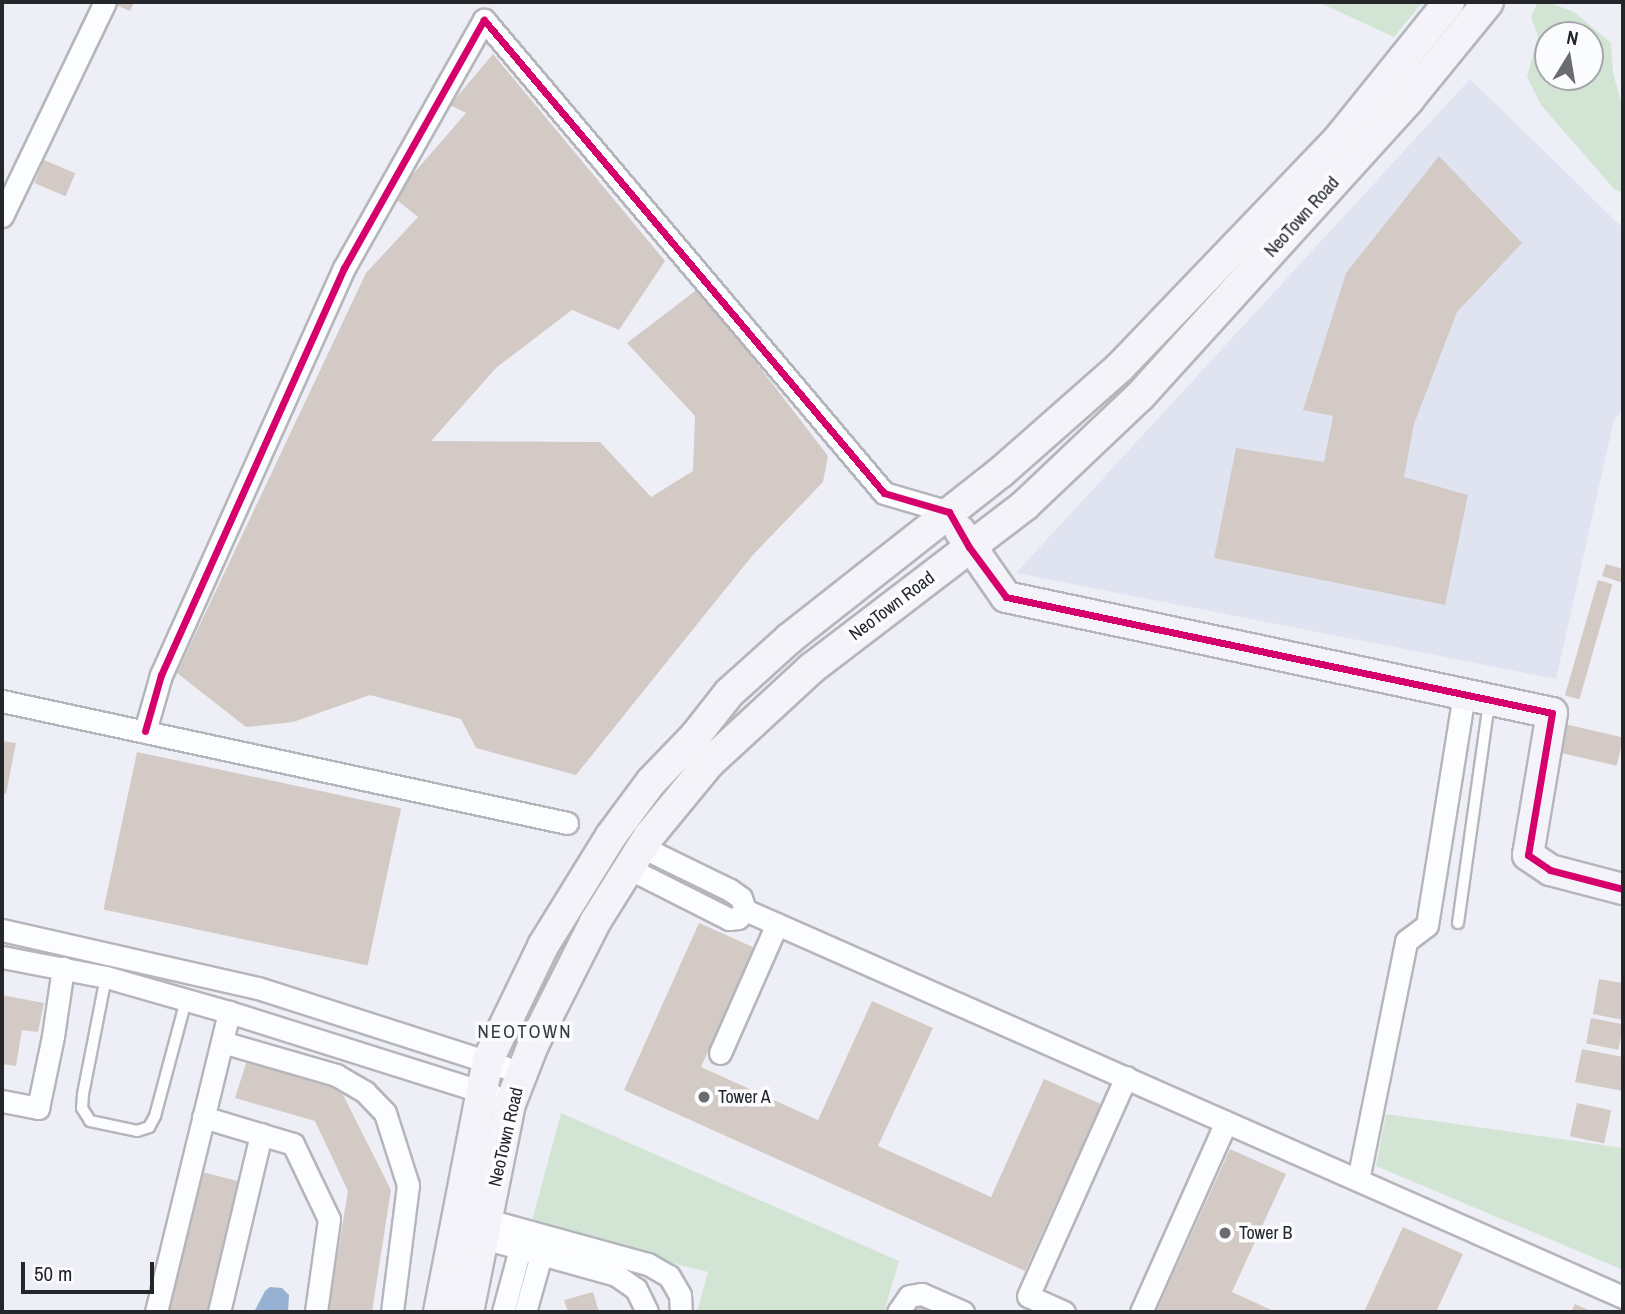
<!DOCTYPE html>
<style>
body{margin:0}
#map{position:relative;width:1625px;height:1314px;overflow:hidden;background:#eeeff6;font-family:"Archivo Narrow",sans-serif}
div>[style]{position:absolute}
[style*='--x']{left:calc(var(--x)*1px);top:calc(var(--y)*1px);width:calc(var(--w)*1px);rotate:calc(var(--a)*1deg)}
.built>*{inset:0;background:#e0e4f1}
.green>*{inset:0;background:#d2e5d4}
.water>*{inset:0;background:#96b1d2}
.building>*{inset:0;background:#d3cac6;transform-origin:0 0}
.roads{filter:drop-shadow(2px 0 #b5b6bb) drop-shadow(-2px 0 #b5b6bb) drop-shadow(0 2px #b5b6bb) drop-shadow(0 -2px #b5b6bb)}
.lane>*{height:10px;margin:-5px;padding:0 5px;transform-origin:5px;border-radius:5px;background:#fcfdfe}
.street>*{height:21px;margin:-10.5px;padding:0 10.5px;transform-origin:10.5px;border-radius:10.5px;background:#fcfdfe}
.secondary>*{height:30px;margin:-15px;padding:0 15px;transform-origin:15px;border-radius:15px;background:#f4f3f9}
.cycleway>*{height:7px;margin:-3.5px;padding:0 3.5px;transform-origin:3.5px;border-radius:3.5px;background:#d6006c}
.dots>*{width:19px;height:19px;translate:-50% -50%;box-sizing:border-box;border:4px solid #fbfcfe;border-radius:50%}
span{translate:-50% -50%;white-space:nowrap;text-align:center;line-height:1.15;-webkit-text-stroke:7px #fbfcfe;paint-order:stroke}
.street-label{font-size:18px;color:#24262a}
.poi-label{font-size:18px;color:#24262a}
.left{translate:0 -50%;text-align:left}
.neighbourhood-label{font-size:19px;color:#373a42;letter-spacing:2px}
.frame{position:absolute;inset:0;border:4px solid #24262a;pointer-events:none}
.north{position:absolute;left:1534px;top:21px;width:70px;height:70px;box-sizing:border-box;background:#fbfcfe;border:2px solid #a5a6a9;border-radius:50%;rotate:11deg;font-size:19px;font-weight:700;line-height:28px;text-align:center;color:#24262a}
.north::after{content:'';display:block;margin:auto;width:24px;height:32px;background:#6b6c71;clip-path:polygon(50% 0,100% 100%,50% 72%,0 100%)}
.scale{position:absolute;left:21px;top:1262px;width:133px;height:32px;box-sizing:border-box;border:4px solid #24262a;border-top:0;padding-left:9px;font-size:21px;line-height:24px;white-space:nowrap;color:#24262a;-webkit-text-stroke:5px #fbfcfe;paint-order:stroke}
</style>
<div id="map">
<div class="built">
<i style="clip-path:polygon(1470px 79px,1623px 228px,1623px 409px,1614px 420px,1556px 679px,1016px 573px)"></i>
</div>
<div class="green">
<i style="clip-path:polygon(1318px 2px,1423px 2px,1394px 37px)"></i>
<i style="clip-path:polygon(evenodd,1538px 2px,1547px 2px,1574px 12px,1611px 43px,1613px 73px,1623px 108px,1623px 193px,1614px 189px,1541px 105px,1527px 77px,1538px 36px,1531px 17px,1538px 2px,1548px 35px,1590px 35px,1590px 77px,1548px 77px,1548px 35px)"></i>
<i style="clip-path:polygon(561px 1113px,899px 1261px,884px 1312px,697px 1312px,708px 1272px,530px 1228px)"></i>
<i style="clip-path:polygon(1386px 1114px,1623px 1148px,1623px 1270px,1376px 1166px)"></i>
</div>
<div class="water">
<i style="clip-path:polygon(270px 1287px,282px 1288px,289px 1295px,288px 1312px,254px 1312px,265px 1291px)"></i>
</div>
<div class="building">
<i style="clip-path:polygon(117px 2px,134px 2px,130px 11px,116px 5px)"></i>
<i style="clip-path:polygon(493px 54px,665px 261px,619px 330px,572px 310px,497px 367px,431px 441px,600px 442px,651px 497px,693px 471px,695px 416px,627px 343px,699px 288px,828px 456px,823px 482px,752px 556px,576px 775px,476px 748px,461px 719px,370px 695px,293px 722px,246px 727px,177px 673px,366px 273px,418px 217px,393px 197px,466px 113px,450px 105px)"></i>
<i style="clip-path:polygon(1439px 156px,1522px 243px,1457px 312px,1414px 424px,1404px 477px,1468px 495px,1445px 605px,1214px 558px,1236px 448px,1324px 462px,1333px 416px,1303px 410px,1346px 273px)"></i>
<i style="left:44px;top:160px;width:34px;height:25px;rotate:23deg"></i>
<i style="clip-path:polygon(1606px 564px,1623px 569px,1623px 583px,1602px 576px)"></i>
<i style="left:1598px;top:580px;width:15px;height:120px;rotate:16deg"></i>
<i style="left:1556px;top:722px;width:69px;height:29px;rotate:13deg"></i>
<i style="clip-path:polygon(2px 741px,16px 743px,6px 794px,2px 793px)"></i>
<i style="left:137px;top:752px;width:270px;height:161px;rotate:12deg"></i>
<i style="clip-path:polygon(699px 923px,755px 948px,701px 1067px,818px 1120px,872px 1001px,933px 1028px,878px 1146px,991px 1197px,1044px 1079px,1101px 1104px,1025px 1271px,624px 1090px)"></i>
<i style="clip-path:polygon(1599px 979px,1623px 983px,1623px 1020px,1593px 1014px)"></i>
<i style="clip-path:polygon(2px 995px,44px 1003px,38px 1032px,22px 1030px,16px 1066px,2px 1064px)"></i>
<i style="left:1591px;top:1018px;width:33px;height:26px;rotate:11deg"></i>
<i style="clip-path:polygon(1582px 1049px,1623px 1057px,1623px 1091px,1575px 1082px)"></i>
<i style="clip-path:polygon(248px 1057px,340px 1089px,391px 1190px,372px 1312px,328px 1312px,348px 1191px,315px 1121px,235px 1098px)"></i>
<i style="left:1577px;top:1103px;width:35px;height:34px;rotate:12deg"></i>
<i style="clip-path:polygon(1230px 1149px,1286px 1174px,1232px 1292px,1276px 1312px,1156px 1312px)"></i>
<i style="left:202px;top:1172px;width:40px;height:144px;rotate:14deg"></i>
<i style="clip-path:polygon(1403px 1227px,1463px 1254px,1436px 1312px,1364px 1312px)"></i>
<i style="clip-path:polygon(593px 1292px,599px 1312px,568px 1312px,564px 1300px)"></i>
<i style="clip-path:polygon(921px 1301px,947px 1312px,916px 1312px)"></i>
<i style="clip-path:polygon(1575px 1304px,1593px 1312px,1571px 1312px)"></i>
</div>
<div class="roads">
<div class="lane">
<i style="--x:1458;--y:923;--w:222;--a:-82"></i>
<i style="--x:106;--y:977;--w:119;--a:101.1"></i>
<i style="--x:83;--y:1094;--w:14;--a:94"></i>
<i style="--x:82;--y:1108;--w:15;--a:58"></i>
<i style="--x:90;--y:1121;--w:48;--a:12"></i>
<i style="--x:137;--y:1131;--w:13;--a:-18"></i>
<i style="--x:149;--y:1127;--w:13;--a:-61"></i>
<i style="--x:155;--y:1116;--w:120;--a:-75"></i>
</div>
<div class="street">
<i style="--x:2;--y:216;--w:237;--a:-64.3"></i>
<i style="--x:2;--y:701;--w:578;--a:12.18"></i>
<i style="--x:145;--y:731;--w:58;--a:-74.1"></i>
<i style="--x:161;--y:675;--w:446;--a:-65.8"></i>
<i style="--x:344;--y:268;--w:285;--a:-60.6"></i>
<i style="--x:484;--y:20;--w:619;--a:49.78"></i>
<i style="--x:884;--y:493;--w:68;--a:16.3"></i>
<i style="--x:628;--y:868;--w:113;--a:26.8"></i>
<i style="--x:729;--y:919;--w:9;--a:-6"></i>
<i style="--x:738;--y:918;--w:11;--a:-49"></i>
<i style="--x:745;--y:910;--w:13;--a:-108"></i>
<i style="--x:741;--y:898;--w:14;--a:-144"></i>
<i style="--x:730;--y:890;--w:98;--a:-154"></i>
<i style="--x:745;--y:910;--w:960;--a:23.79"></i>
<i style="--x:2;--y:930;--w:262;--a:12.8"></i>
<i style="--x:258;--y:988;--w:278;--a:17.8"></i>
<i style="--x:2;--y:957;--w:106;--a:10.9"></i>
<i style="--x:106;--y:977;--w:128;--a:15.9"></i>
<i style="--x:229;--y:1012;--w:277;--a:17.5"></i>
<i style="--x:222;--y:1042;--w:119;--a:16.1"></i>
<i style="--x:336;--y:1075;--w:34;--a:30"></i>
<i style="--x:365;--y:1092;--w:29;--a:46"></i>
<i style="--x:385;--y:1113;--w:76;--a:72.3"></i>
<i style="--x:408;--y:1185;--w:128;--a:97.2"></i>
<i style="--x:720;--y:1053;--w:141;--a:-66.2"></i>
<i style="--x:2;--y:1101;--w:37;--a:11"></i>
<i style="--x:38;--y:1108;--w:74;--a:-78.2"></i>
<i style="--x:53;--y:1036;--w:69;--a:-81.6"></i>
<i style="--x:203;--y:1117;--w:94;--a:16.7"></i>
<i style="--x:293;--y:1144;--w:83;--a:64.4"></i>
<i style="--x:329;--y:1219;--w:94;--a:98"></i>
<i style="--x:1358;--y:1180;--w:244;--a:-78.6"></i>
<i style="--x:1406;--y:941;--w:26;--a:-37"></i>
<i style="--x:1427;--y:925;--w:233;--a:-80.9"></i>
<i style="--x:487;--y:1220;--w:167;--a:15.3"></i>
<i style="--x:648;--y:1264;--w:24;--a:30"></i>
<i style="--x:669;--y:1276;--w:22;--a:60"></i>
<i style="--x:680;--y:1295;--w:17;--a:87"></i>
<i style="--x:483;--y:1238;--w:138;--a:15.5"></i>
<i style="--x:616;--y:1275;--w:24;--a:35"></i>
<i style="--x:636;--y:1289;--w:25;--a:64"></i>
<i style="--x:156;--y:1312;--w:309;--a:-76.3"></i>
<i style="--x:219;--y:1312;--w:183;--a:-76.7"></i>
<i style="--x:503;--y:1312;--w:65;--a:-74.9"></i>
<i style="--x:525;--y:1312;--w:59;--a:-74.3"></i>
<i style="--x:898;--y:1312;--w:19;--a:-55"></i>
<i style="--x:909;--y:1296;--w:13;--a:-9"></i>
<i style="--x:922;--y:1294;--w:45;--a:23.7"></i>
<i style="--x:1064;--y:1312;--w:39;--a:-156"></i>
<i style="--x:1028;--y:1296;--w:240;--a:-65.9"></i>
<i style="--x:1141;--y:1312;--w:208;--a:-65.9"></i>
</div>
<div class="secondary">
<i style="--x:960;--y:531;--w:80;--a:55.1"></i>
<i style="--x:1006;--y:597;--w:558;--a:11.99"></i>
<i style="--x:1552;--y:713;--w:144;--a:99.6"></i>
<i style="--x:1528;--y:855;--w:27;--a:34"></i>
<i style="--x:1550;--y:870;--w:75;--a:14.6"></i>
<i style="--x:439;--y:1312;--w:257;--a:-79"></i>
<i style="--x:488;--y:1060;--w:127;--a:-64.2"></i>
<i style="--x:543;--y:946;--w:129;--a:-58.3"></i>
<i style="--x:611;--y:836;--w:67;--a:-53.5"></i>
<i style="--x:651;--y:782;--w:65;--a:-46.2"></i>
<i style="--x:696;--y:735;--w:53;--a:-51.8"></i>
<i style="--x:729;--y:693;--w:82;--a:-42"></i>
<i style="--x:790;--y:638;--w:268;--a:-38.2"></i>
<i style="--x:1001;--y:472;--w:159;--a:-41.4"></i>
<i style="--x:1120;--y:367;--w:313;--a:-46.2"></i>
<i style="--x:1337;--y:141;--w:179;--a:-51.1"></i>
<i style="--x:468;--y:1312;--w:212;--a:-78.6"></i>
<i style="--x:510;--y:1104;--w:63;--a:-68.7"></i>
<i style="--x:533;--y:1045;--w:138;--a:-63.2"></i>
<i style="--x:595;--y:922;--w:102;--a:-57.9"></i>
<i style="--x:649;--y:836;--w:94;--a:-50.6"></i>
<i style="--x:709;--y:763;--w:140;--a:-42.7"></i>
<i style="--x:812;--y:668;--w:268;--a:-37.4"></i>
<i style="--x:1025;--y:505;--w:158;--a:-43.5"></i>
<i style="--x:1140;--y:396;--w:401;--a:-47.8"></i>
<i style="--x:1409;--y:99;--w:125;--a:-50.8"></i>
</div>
</div>
<div class="cycleway">
<i style="--x:145;--y:731;--w:58;--a:-74.1"></i>
<i style="--x:161;--y:675;--w:446;--a:-65.8"></i>
<i style="--x:344;--y:268;--w:285;--a:-60.6"></i>
<i style="--x:484;--y:20;--w:619;--a:49.78"></i>
<i style="--x:884;--y:493;--w:68;--a:16.3"></i>
<i style="--x:949;--y:512;--w:40;--a:60.3"></i>
<i style="--x:969;--y:547;--w:62;--a:53.5"></i>
<i style="--x:1006;--y:597;--w:558;--a:11.99"></i>
<i style="--x:1552;--y:713;--w:144;--a:99.6"></i>
<i style="--x:1528;--y:855;--w:27;--a:34"></i>
<i style="--x:1550;--y:870;--w:75;--a:14.6"></i>
</div>
<div class="dots">
<i style="left:704px;top:1097px;background:#6b6c71"></i>
<i style="left:1225px;top:1233px;background:#6b6c71"></i>
</div>
<div class="street-label">
<span style="left:1302px;top:217px;rotate:-48deg">NeoTown Road</span>
<span style="left:892px;top:606px;rotate:-37deg">NeoTown Road</span>
<span style="left:506px;top:1137px;rotate:-77deg">NeoTown Road</span>
</div>
<div class="poi-label">
<span class="left" style="left:718px;top:1097px">Tower A</span>
<span class="left" style="left:1239px;top:1233px">Tower B</span>
</div>
<div class="neighbourhood-label">
<span style="left:525px;top:1032px">NEOTOWN</span>
</div>
<div class="frame"></div>
<div class="north">N</div>
<div class="scale">50 m</div>
</div>
